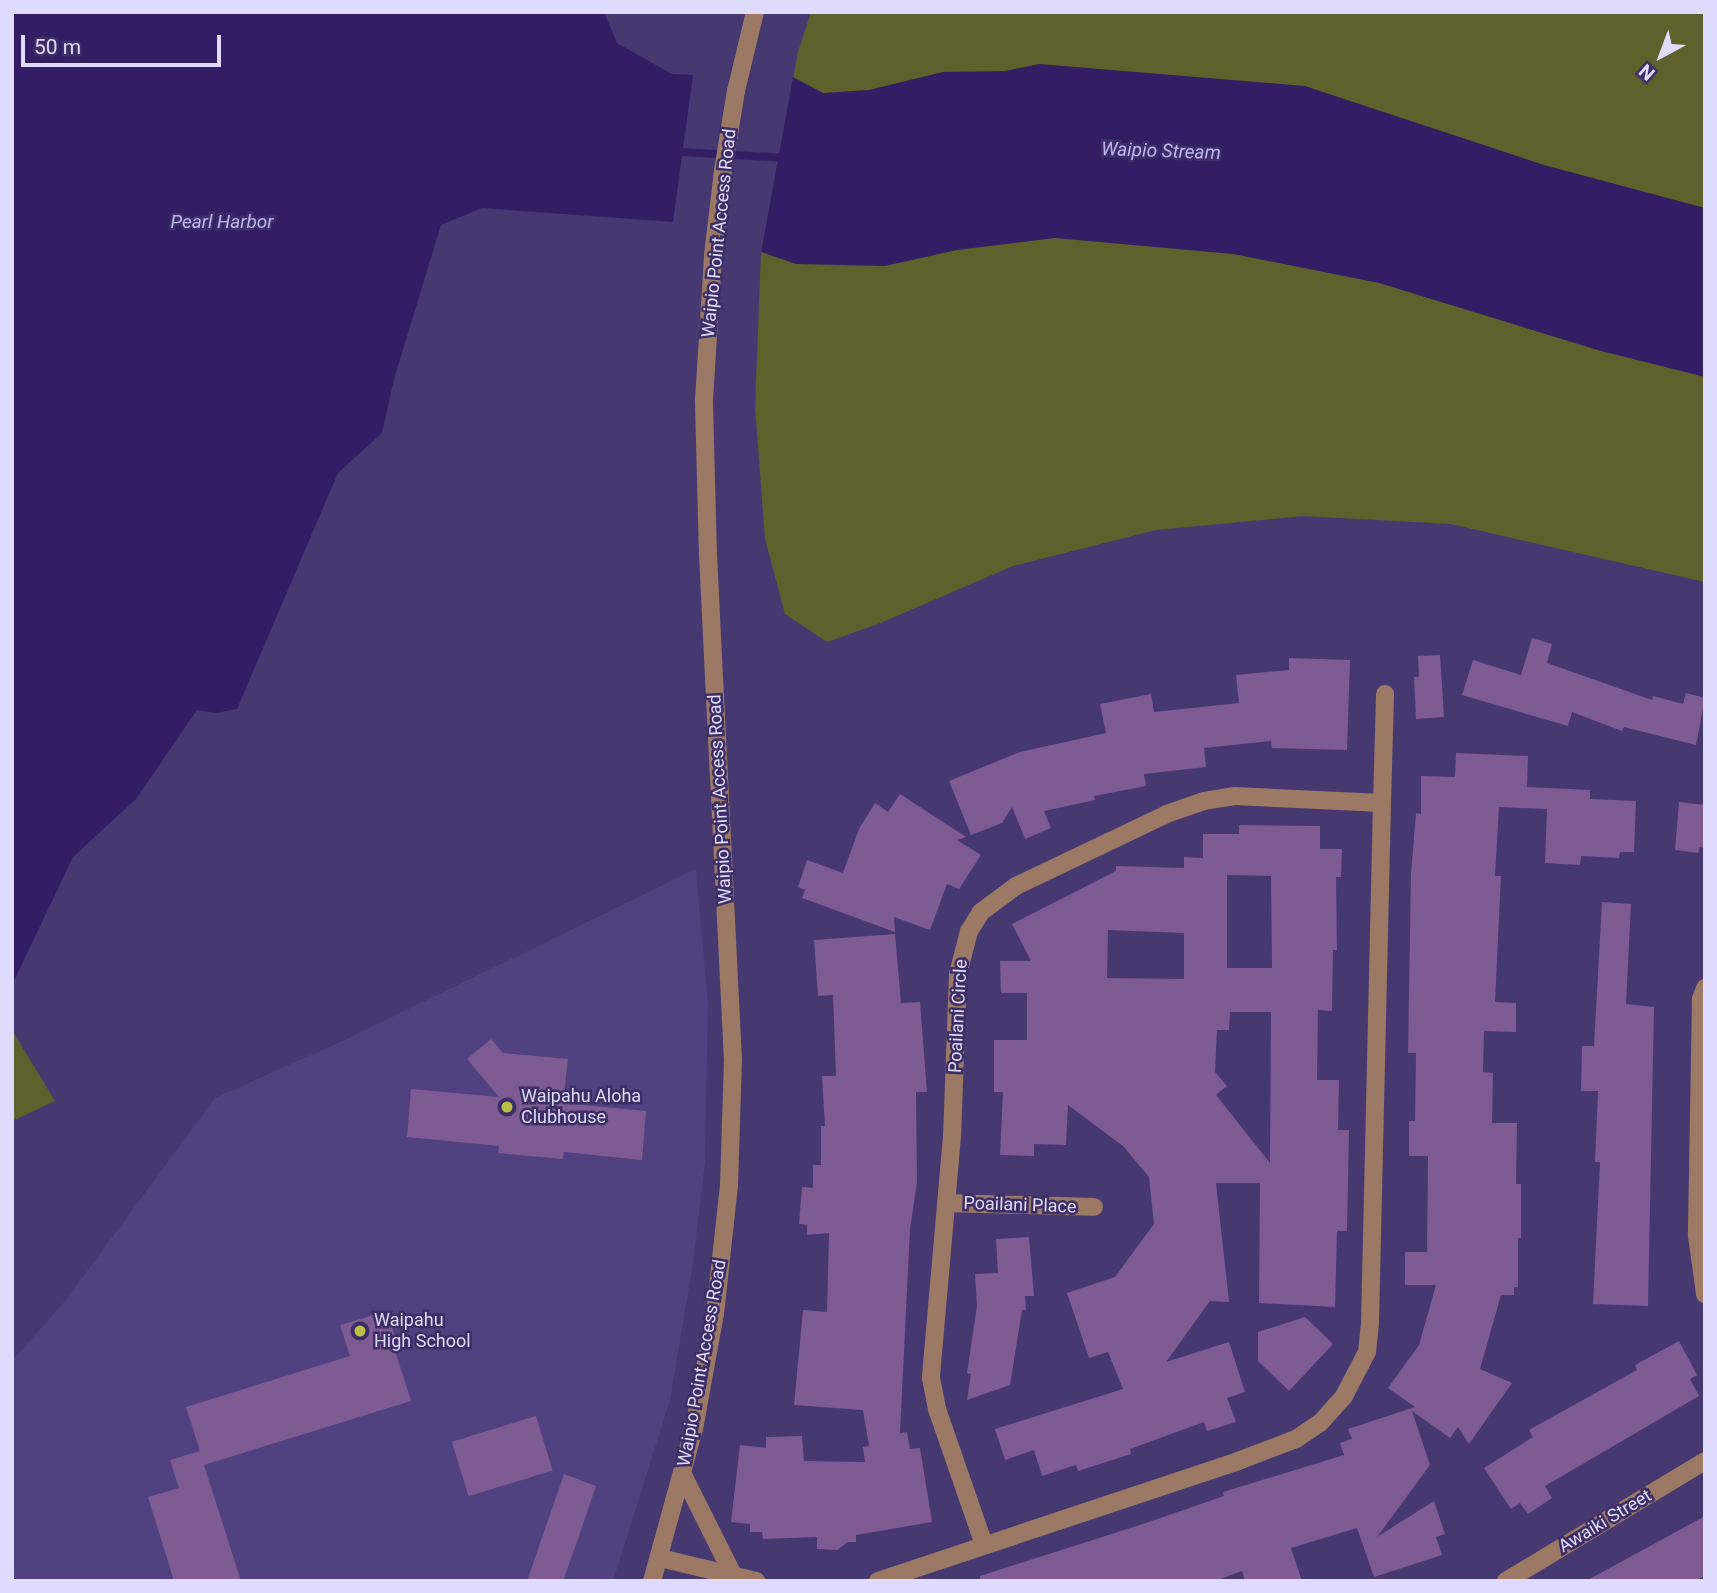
<!DOCTYPE html>
<style>
body{margin:0}
#map{position:relative;width:1717px;height:1593px;overflow:hidden;background:#463972;font-family:Roboto,sans-serif}
div>[style]{position:absolute}
[style*='--x']{left:calc(var(--x)*1px);top:calc(var(--y)*1px);width:calc(var(--w)*1px);rotate:calc(var(--a)*1deg)}
.built>*{inset:0;background:#504181}
.green>*{inset:0;background:#5e612b}
.water>*{inset:0;background:#331e65}
.stream>*{height:8px;margin:-4px;padding:0 4px;transform-origin:4px;border-radius:4px;background:#331e65}
.building>*{inset:0;background:#7e5b93;transform-origin:0 0}
.minor>*{height:18px;margin:-9px;padding:0 9px;transform-origin:9px;border-radius:9px;background:#9c7965}
.dots>*{width:19px;height:19px;translate:-50% -50%;box-sizing:border-box;border:4px solid #3c2e66;border-radius:50%}
span{translate:-50% -50%;white-space:nowrap;text-align:center;line-height:1.15;-webkit-text-stroke:5px #3c2e66;paint-order:stroke}
.street-label{font-size:18px;color:#dfdbfd}
.poi-label{font-size:18px;color:#dfdbfd}
.left{translate:0 -50%;text-align:left}
.water-label{font-size:19px;color:#c0b6f5;font-style:italic}
.frame{position:absolute;inset:0;border:14px solid #dfdbfd;pointer-events:none}
.north{position:absolute;left:1626px;top:21px;width:70px;height:70px;-webkit-text-stroke:5px #3c2e66;paint-order:stroke;rotate:221deg;font-size:19px;font-weight:700;line-height:28px;text-align:center;color:#dfdbfd}
.north::after{content:'';display:block;margin:auto;width:24px;height:32px;background:#dfdbfd;clip-path:polygon(50% 0,100% 100%,50% 72%,0 100%)}
.scale{position:absolute;left:21px;top:35px;width:200px;height:32px;box-sizing:border-box;border:4px solid #dfdbfd;border-top:0;padding-left:9px;font-size:21px;line-height:24px;white-space:nowrap;color:#dfdbfd;-webkit-text-stroke:5px #3c2e66;paint-order:stroke}
</style>
<div id="map">
<div class="built">
<i style="clip-path:polygon(696px 869px,708px 1004px,705px 1162px,693px 1263px,670px 1400px,613px 1581px,12px 1581px,12px 1361px,65px 1301px,215px 1098px,349px 1038px)"></i>
</div>
<div class="green">
<i style="clip-path:polygon(811px 12px,1705px 12px,1705px 582px,1451px 524px,1303px 516px,1156px 530px,1013px 566px,878px 624px,827px 642px,785px 614px,765px 539px,755px 407px,761px 252px,798px 52px)"></i>
<i style="clip-path:polygon(12px 1030px,55px 1101px,12px 1121px)"></i>
</div>
<div class="water">
<i style="clip-path:polygon(12px 12px,604px 12px,617px 43px,672px 74px,693px 75px,673px 222px,482px 208px,441px 225px,394px 379px,382px 433px,338px 473px,237px 709px,216px 713px,197px 710px,136px 799px,73px 857px,12px 985px)"></i>
<i style="clip-path:polygon(1039px 64px,1305px 86px,1544px 165px,1705px 208px,1705px 377px,1601px 351px,1379px 283px,1233px 254px,1055px 238px,957px 250px,885px 266px,796px 264px,761px 252px,793px 77px,823px 93px,869px 90px,943px 72px,1005px 71px)"></i>
</div>
<div class="stream">
<i style="--x:682;--y:152;--w:105;--a:3.3"></i>
</div>
<div class="building">
<i style="clip-path:polygon(1532px 638px,1552px 644px,1547px 663px,1652px 700px,1653px 696px,1683px 704px,1686px 693px,1705px 698px,1696px 745px,1624px 727px,1622px 731px,1572px 712px,1568px 726px,1462px 695px,1473px 660px,1521px 675px)"></i>
<i style="clip-path:polygon(1440px 655px,1444px 717px,1416px 719px,1414px 677px,1419px 677px,1418px 656px)"></i>
<i style="clip-path:polygon(1289px 658px,1350px 660px,1347px 750px,1272px 748px,1271px 741px,1204px 748px,1206px 767px,1144px 774px,1146px 786px,1094px 796px,1095px 800px,1044px 811px,1051px 828px,1025px 839px,1012px 807px,1002px 823px,971px 835px,949px 781px,1020px 752px,1106px 733px,1100px 704px,1151px 694px,1154px 712px,1239px 703px,1236px 675px,1289px 670px)"></i>
<i style="clip-path:polygon(1456px 753px,1528px 756px,1527px 787px,1590px 790px,1590px 799px,1636px 801px,1634px 852px,1620px 852px,1619px 858px,1581px 856px,1580px 865px,1545px 863px,1547px 809px,1499px 807px,1495px 876px,1501px 876px,1495px 1002px,1516px 1003px,1516px 1032px,1484px 1031px,1483px 1072px,1493px 1073px,1492px 1123px,1517px 1123px,1516px 1184px,1521px 1184px,1521px 1238px,1518px 1238px,1518px 1287px,1514px 1287px,1514px 1295px,1501px 1295px,1480px 1369px,1512px 1383px,1469px 1444px,1458px 1427px,1450px 1438px,1412px 1411px,1430px 1465px,1377px 1537px,1434px 1501px,1445px 1534px,1436px 1537px,1442px 1555px,1374px 1577px,1357px 1528px,1291px 1548px,1302px 1581px,1245px 1581px,1242px 1571px,1215px 1581px,980px 1581px,980px 1576px,1146px 1523px,1224px 1496px,1223px 1492px,1344px 1455px,1340px 1443px,1352px 1439px,1348px 1429px,1415px 1407px,1388px 1388px,1419px 1345px,1436px 1285px,1405px 1285px,1405px 1252px,1427px 1252px,1428px 1156px,1409px 1156px,1409px 1121px,1415px 1121px,1416px 1053px,1408px 1053px,1411px 874px,1416px 813px,1421px 814px,1421px 776px,1455px 777px)"></i>
<i style="clip-path:polygon(900px 794px,966px 837px,957px 840px,981px 855px,959px 889px,947px 884px,930px 930px,894px 917px,895px 932px,802px 898px,805px 890px,798px 887px,807px 860px,843px 873px,859px 829px,875px 803px,888px 812px)"></i>
<i style="clip-path:polygon(1679px 802px,1705px 805px,1705px 848px,1699px 847px,1699px 853px,1675px 850px)"></i>
<i style="clip-path:polygon(evenodd,1239px 825px,1320px 826px,1320px 849px,1342px 849px,1341px 877px,1336px 877px,1337px 950px,1333px 950px,1332px 1011px,1318px 1010px,1317px 1080px,1339px 1080px,1338px 1130px,1349px 1130px,1347px 1231px,1337px 1231px,1335px 1307px,1259px 1303px,1260px 1183px,1216px 1183px,1229px 1302px,1210px 1301px,1166px 1362px,1229px 1342px,1245px 1392px,1227px 1398px,1236px 1422px,1207px 1431px,1204px 1422px,1130px 1449px,1131px 1454px,1078px 1471px,1076px 1465px,1042px 1476px,1034px 1450px,1005px 1460px,995px 1429px,1123px 1389px,1108px 1352px,1089px 1358px,1067px 1293px,1115px 1277px,1154px 1224px,1149px 1177px,1123px 1146px,1068px 1105px,1066px 1145px,1034px 1144px,1034px 1156px,1000px 1155px,1003px 1092px,994px 1092px,994px 1040px,1027px 1040px,1027px 993px,1001px 993px,1000px 961px,1031px 961px,1012px 924px,1116px 871px,1116px 866px,1184px 868px,1184px 857px,1203px 858px,1203px 834px,1239px 834px,1239px 825px,1227px 875px,1271px 876px,1272px 968px,1227px 968px,1227px 875px,1239px 825px,1108px 930px,1184px 933px,1184px 979px,1107px 978px,1108px 930px,1239px 825px,1230px 1012px,1271px 1012px,1270px 1163px,1216px 1095px,1227px 1086px,1215px 1072px,1217px 1030px,1229px 1030px,1230px 1012px)"></i>
<i style="clip-path:polygon(1602px 902px,1631px 904px,1626px 1004px,1654px 1007px,1648px 1306px,1593px 1304px,1600px 1162px,1595px 1162px,1598px 1091px,1581px 1091px,1582px 1046px,1594px 1046px)"></i>
<i style="clip-path:polygon(895px 934px,901px 1003px,920px 1002px,927px 1092px,916px 1092px,917px 1182px,910px 1229px,900px 1433px,907px 1432px,910px 1449px,920px 1448px,932px 1522px,856px 1535px,856px 1542px,848px 1542px,837px 1550px,817px 1549px,817px 1537px,763px 1539px,762px 1532px,750px 1532px,750px 1524px,731px 1522px,740px 1445px,766px 1448px,766px 1437px,802px 1436px,804px 1461px,865px 1462px,863px 1447px,869px 1446px,863px 1410px,794px 1405px,803px 1310px,827px 1312px,829px 1233px,807px 1235px,807px 1225px,799px 1224px,802px 1187px,813px 1188px,813px 1165px,821px 1165px,821px 1126px,825px 1126px,822px 1076px,836px 1076px,833px 995px,818px 996px,814px 940px)"></i>
<i style="clip-path:polygon(491px 1039px,503px 1053px,568px 1059px,563px 1103px,646px 1111px,642px 1160px,564px 1152px,563px 1159px,498px 1153px,499px 1146px,407px 1137px,411px 1089px,499px 1097px,467px 1059px)"></i>
<i style="clip-path:polygon(1029px 1237px,1034px 1296px,1025px 1296px,1026px 1310px,1022px 1310px,1010px 1385px,967px 1400px,971px 1374px,967px 1373px,977px 1306px,975px 1274px,998px 1273px,996px 1239px)"></i>
<i style="clip-path:polygon(387px 1311px,397px 1343px,393px 1344px,411px 1401px,204px 1465px,241px 1581px,174px 1581px,148px 1497px,179px 1488px,170px 1460px,200px 1451px,186px 1407px,350px 1356px,340px 1325px)"></i>
<i style="clip-path:polygon(1305px 1317px,1333px 1344px,1289px 1391px,1258px 1361px,1258px 1332px)"></i>
<i style="clip-path:polygon(1679px 1341px,1697px 1375px,1690px 1379px,1699px 1396px,1545px 1486px,1552px 1498px,1528px 1514px,1520px 1503px,1511px 1509px,1484px 1468px,1533px 1437px,1529px 1430px,1637px 1370px,1635px 1365px)"></i>
<i style="left:536px;top:1416px;width:57px;height:88px;rotate:73deg"></i>
<i style="clip-path:polygon(564px 1474px,596px 1486px,579px 1536px,563px 1581px,527px 1581px)"></i>
<i style="clip-path:polygon(1705px 1516px,1705px 1576px,1695px 1581px,1586px 1581px)"></i>
</div>
<div class="minor">
<i style="--x:1382;--y:803;--w:109;--a:-88.4"></i>
<i style="--x:1705;--y:988;--w:12;--a:110"></i>
<i style="--x:1701;--y:999;--w:237;--a:91"></i>
<i style="--x:1697;--y:1236;--w:59;--a:82.1"></i>
<i style="--x:946;--y:1203;--w:148;--a:1.5"></i>
<i style="--x:683;--y:1475;--w:112;--a:63.4"></i>
<i style="--x:733;--y:1575;--w:12;--a:149"></i>
<i style="--x:660;--y:1558;--w:99;--a:13.5"></i>
<i style="--x:652;--y:1581;--w:158;--a:-74.6"></i>
<i style="--x:694;--y:1429;--w:117;--a:-79.7"></i>
<i style="--x:715;--y:1314;--w:129;--a:-83.8"></i>
<i style="--x:729;--y:1186;--w:125;--a:-88.2"></i>
<i style="--x:733;--y:1061;--w:506;--a:-92.83"></i>
<i style="--x:708;--y:556;--w:156;--a:-91.5"></i>
<i style="--x:704;--y:400;--w:145;--a:-86.4"></i>
<i style="--x:713;--y:255;--w:85;--a:-83.2"></i>
<i style="--x:723;--y:171;--w:81;--a:-80.8"></i>
<i style="--x:736;--y:91;--w:81;--a:-76.5"></i>
<i style="--x:878;--y:1581;--w:379;--a:-18.4"></i>
<i style="--x:1238;--y:1461;--w:62;--a:-20.8"></i>
<i style="--x:1296;--y:1439;--w:29;--a:-34"></i>
<i style="--x:1320;--y:1423;--w:36;--a:-48"></i>
<i style="--x:1344;--y:1396;--w:50;--a:-62.4"></i>
<i style="--x:1367;--y:1352;--w:29;--a:-84"></i>
<i style="--x:1370;--y:1323;--w:520;--a:-88.68"></i>
<i style="--x:1382;--y:803;--w:147;--a:-177.3"></i>
<i style="--x:1235;--y:796;--w:31;--a:171"></i>
<i style="--x:1204;--y:801;--w:39;--a:161"></i>
<i style="--x:1167;--y:814;--w:167;--a:154.5"></i>
<i style="--x:1016;--y:886;--w:44;--a:143.4"></i>
<i style="--x:981;--y:912;--w:22;--a:122"></i>
<i style="--x:969;--y:931;--w:44;--a:104.3"></i>
<i style="--x:958;--y:974;--w:162;--a:92.1"></i>
<i style="--x:952;--y:1136;--w:243;--a:95"></i>
<i style="--x:931;--y:1378;--w:32;--a:79"></i>
<i style="--x:937;--y:1409;--w:144;--a:70.9"></i>
<i style="--x:1506;--y:1581;--w:232;--a:-31.1"></i>
</div>
<div class="dots">
<i style="left:507px;top:1107px;background:#bac045"></i>
<i style="left:360px;top:1331px;background:#bac045"></i>
</div>
<div class="street-label">
<span style="left:719px;top:233px;rotate:-84deg">Waipio Point Access Road</span>
<span style="left:720px;top:799px;rotate:-93deg">Waipio Point Access Road</span>
<span style="left:958px;top:1016px;rotate:-87deg">Poailani Circle</span>
<span style="left:1020px;top:1205px;rotate:2deg">Poailani Place</span>
<span style="left:702px;top:1363px;rotate:-80deg">Waipio Point Access Road</span>
<span style="left:1605px;top:1521px;rotate:-31deg">Awaiki Street</span>
</div>
<div class="poi-label">
<span class="left" style="left:521px;top:1107px">Waipahu Aloha<br>Clubhouse</span>
<span class="left" style="left:374px;top:1331px">Waipahu<br>High School</span>
</div>
<div class="water-label">
<span style="left:1161px;top:151px;rotate:2deg">Waipio Stream</span>
<span style="left:222px;top:222px">Pearl Harbor</span>
</div>
<div class="frame"></div>
<div class="north">N</div>
<div class="scale">50 m</div>
</div>
